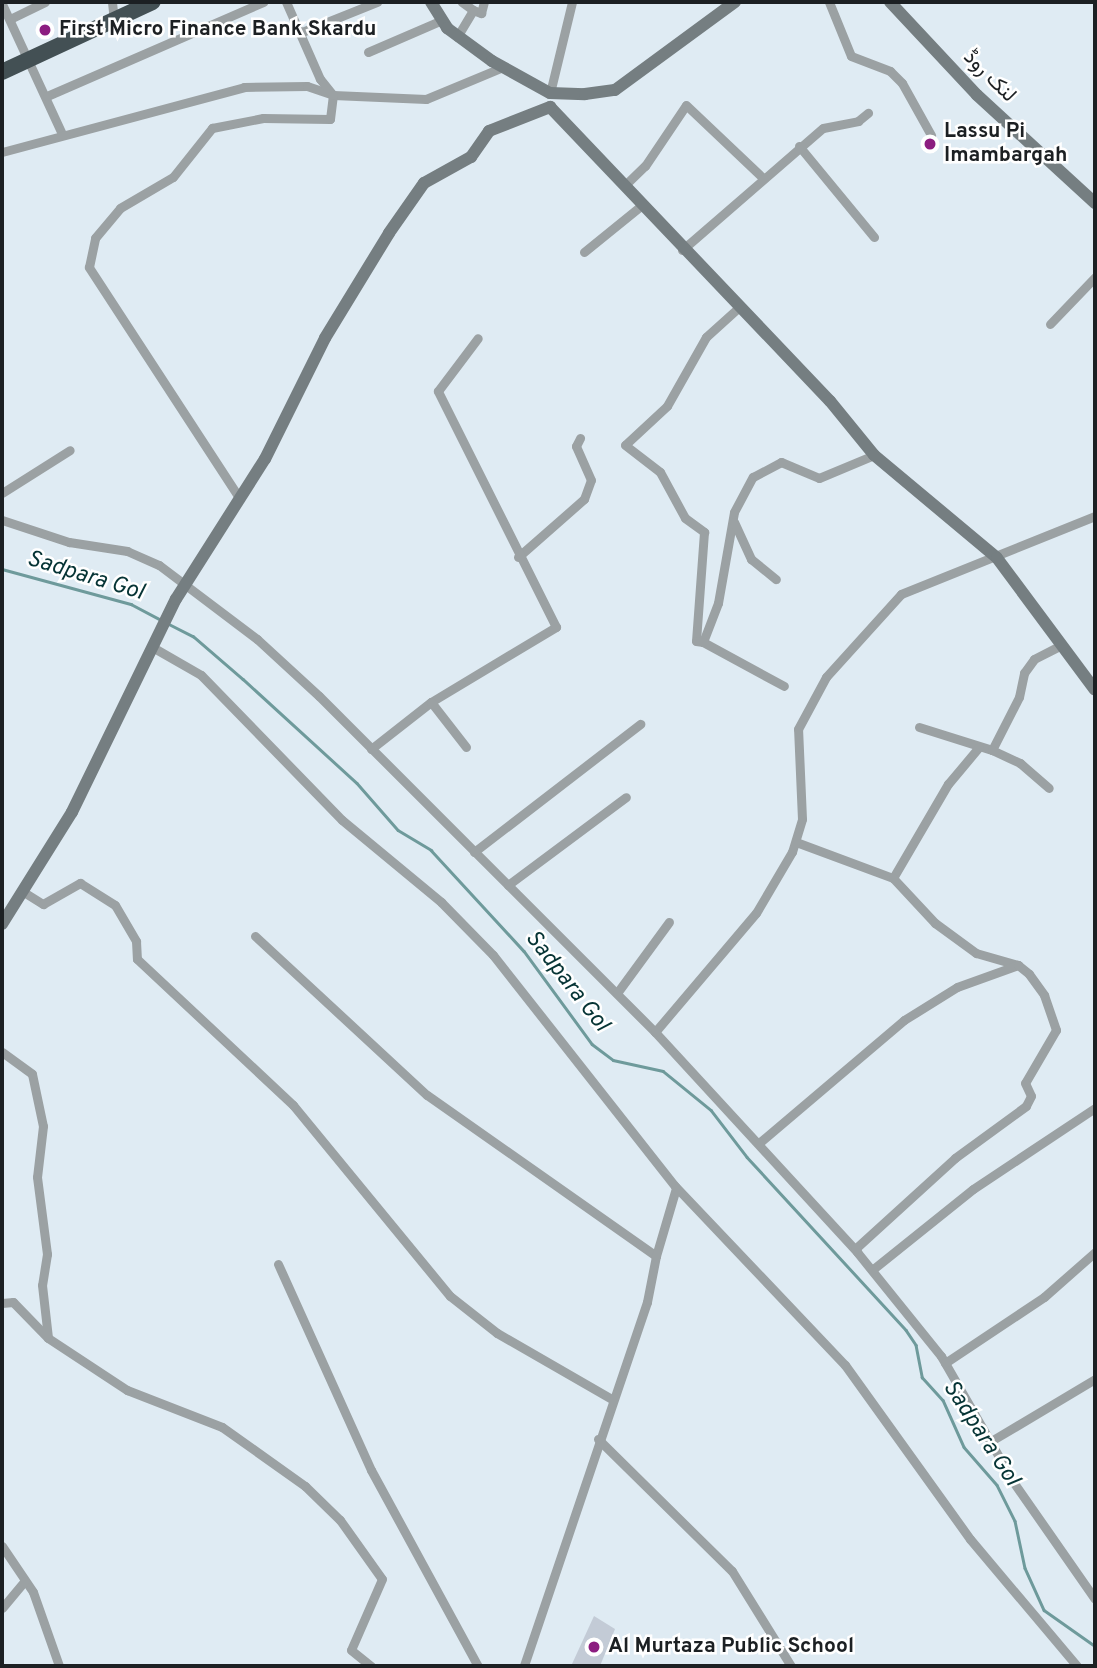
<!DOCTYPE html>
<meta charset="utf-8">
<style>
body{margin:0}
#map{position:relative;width:1097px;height:1668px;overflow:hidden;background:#dfebf3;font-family:Overpass,Vazirmatn,sans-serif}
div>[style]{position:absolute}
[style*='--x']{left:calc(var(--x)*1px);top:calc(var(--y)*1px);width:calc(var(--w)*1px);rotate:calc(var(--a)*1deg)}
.stream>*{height:2.5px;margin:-1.25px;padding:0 1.25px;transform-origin:1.25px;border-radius:1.25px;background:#6e9a9b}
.building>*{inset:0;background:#c3cbd6}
.street>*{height:9px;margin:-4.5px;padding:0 4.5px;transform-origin:4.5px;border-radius:4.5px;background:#9ba1a3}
.secondary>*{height:12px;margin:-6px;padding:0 6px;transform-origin:6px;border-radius:6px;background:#757e81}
.highway>*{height:16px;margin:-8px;padding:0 8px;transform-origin:8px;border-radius:8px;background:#435054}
.dots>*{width:19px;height:19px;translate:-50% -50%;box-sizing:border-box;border:4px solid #fff;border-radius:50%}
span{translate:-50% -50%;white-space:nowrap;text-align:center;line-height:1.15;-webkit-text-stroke:5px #fff;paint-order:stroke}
.poi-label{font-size:21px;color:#1c2023;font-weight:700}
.left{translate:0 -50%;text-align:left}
.street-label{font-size:21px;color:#1c2023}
.water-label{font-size:23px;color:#063435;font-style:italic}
.frame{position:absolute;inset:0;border:4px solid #1c2023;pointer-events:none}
</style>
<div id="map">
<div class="stream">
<i style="--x:2;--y:569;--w:134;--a:15.2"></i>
<i style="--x:131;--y:604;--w:34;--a:28"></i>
<i style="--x:167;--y:623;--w:29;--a:27"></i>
<i style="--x:193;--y:636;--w:66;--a:40.7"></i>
<i style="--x:243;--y:679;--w:154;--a:42.4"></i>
<i style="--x:357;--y:783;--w:62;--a:48.9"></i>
<i style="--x:398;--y:830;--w:39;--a:31"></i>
<i style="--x:431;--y:850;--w:137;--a:47.4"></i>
<i style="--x:524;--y:951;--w:115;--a:53.8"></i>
<i style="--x:592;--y:1044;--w:26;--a:37"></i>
<i style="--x:613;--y:1060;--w:51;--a:12.4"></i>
<i style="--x:663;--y:1071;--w:62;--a:39.1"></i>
<i style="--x:711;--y:1110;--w:59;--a:52.5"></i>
<i style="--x:747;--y:1157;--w:235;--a:47.4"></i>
<i style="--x:906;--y:1330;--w:18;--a:56"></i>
<i style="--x:916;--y:1345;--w:33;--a:79"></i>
<i style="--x:922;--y:1377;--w:31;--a:48"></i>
<i style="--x:943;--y:1400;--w:51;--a:65.9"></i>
<i style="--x:964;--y:1447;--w:50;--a:49"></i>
<i style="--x:997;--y:1485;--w:40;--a:63.4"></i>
<i style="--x:1015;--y:1521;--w:48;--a:78"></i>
<i style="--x:1025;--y:1568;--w:46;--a:65.7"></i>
<i style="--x:1044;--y:1610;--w:62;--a:35.2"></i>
</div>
<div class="building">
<i style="clip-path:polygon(594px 1616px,615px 1629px,600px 1666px,578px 1666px,572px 1664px)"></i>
</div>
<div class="street">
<i style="--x:112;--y:2;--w:18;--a:84"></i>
<i style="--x:829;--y:2;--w:58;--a:67.8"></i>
<i style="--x:851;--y:56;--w:42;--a:21"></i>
<i style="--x:890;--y:71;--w:17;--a:45"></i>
<i style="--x:902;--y:83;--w:60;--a:60.9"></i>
<i style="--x:2;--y:4;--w:143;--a:65.2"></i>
<i style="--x:473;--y:10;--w:9;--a:21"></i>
<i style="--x:481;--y:13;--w:11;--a:-75"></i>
<i style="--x:10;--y:19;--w:39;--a:-26"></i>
<i style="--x:302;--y:32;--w:81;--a:-21.8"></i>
<i style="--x:457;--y:37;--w:31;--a:-59"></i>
<i style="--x:473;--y:10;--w:14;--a:-144"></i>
<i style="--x:368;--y:52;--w:81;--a:-23.4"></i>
<i style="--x:550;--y:93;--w:94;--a:-76.4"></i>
<i style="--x:47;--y:96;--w:236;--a:-23.5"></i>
<i style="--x:799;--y:146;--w:118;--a:50.5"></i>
<i style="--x:2;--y:152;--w:251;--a:-15"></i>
<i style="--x:244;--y:87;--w:63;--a:-0.9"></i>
<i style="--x:307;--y:86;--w:28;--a:19"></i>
<i style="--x:333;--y:95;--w:93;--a:2.5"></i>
<i style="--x:426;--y:99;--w:83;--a:-22.6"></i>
<i style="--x:624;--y:186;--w:29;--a:-44"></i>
<i style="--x:645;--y:166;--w:73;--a:-56.1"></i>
<i style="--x:686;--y:105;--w:105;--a:43.5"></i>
<i style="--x:682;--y:250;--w:186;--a:-40.9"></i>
<i style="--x:823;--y:128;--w:36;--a:-11"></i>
<i style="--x:858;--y:121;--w:13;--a:-39"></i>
<i style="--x:584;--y:252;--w:75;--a:-39"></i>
<i style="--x:737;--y:309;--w:42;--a:137.9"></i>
<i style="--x:706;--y:337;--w:79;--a:119.5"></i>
<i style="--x:667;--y:406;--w:57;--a:137.1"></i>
<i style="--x:625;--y:445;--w:44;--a:37.6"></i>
<i style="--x:660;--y:472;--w:52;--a:61.5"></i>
<i style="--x:685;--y:518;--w:24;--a:36"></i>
<i style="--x:704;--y:532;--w:109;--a:94.2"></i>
<i style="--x:696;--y:641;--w:7;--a:8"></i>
<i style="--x:703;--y:642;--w:42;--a:-69"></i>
<i style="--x:718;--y:603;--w:92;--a:-80"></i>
<i style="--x:734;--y:512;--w:40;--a:-62"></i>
<i style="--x:753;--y:477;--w:32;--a:-28"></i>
<i style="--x:781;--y:462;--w:41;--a:22.8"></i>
<i style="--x:819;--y:478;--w:60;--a:-22.7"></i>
<i style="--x:1050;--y:324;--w:65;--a:-46.2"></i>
<i style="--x:2;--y:493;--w:80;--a:-32.3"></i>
<i style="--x:240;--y:499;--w:277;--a:-123.1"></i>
<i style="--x:89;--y:267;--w:30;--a:-78"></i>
<i style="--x:95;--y:238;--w:39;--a:-50"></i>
<i style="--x:120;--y:208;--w:61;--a:-30.3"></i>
<i style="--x:173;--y:177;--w:63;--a:-51.5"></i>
<i style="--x:212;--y:128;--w:52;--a:-11.1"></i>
<i style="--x:263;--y:118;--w:67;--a:0.9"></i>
<i style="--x:330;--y:119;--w:24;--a:-83"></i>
<i style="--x:333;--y:95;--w:21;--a:-129"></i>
<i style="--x:320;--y:79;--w:84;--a:-113.8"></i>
<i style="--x:2;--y:520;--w:71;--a:18.2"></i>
<i style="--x:69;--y:542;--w:59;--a:8.8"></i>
<i style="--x:127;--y:551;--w:35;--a:24"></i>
<i style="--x:159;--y:565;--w:123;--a:37.1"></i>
<i style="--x:257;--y:639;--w:84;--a:42.6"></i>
<i style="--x:319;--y:696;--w:475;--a:45"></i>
<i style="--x:655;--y:1032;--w:299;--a:47.4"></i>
<i style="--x:857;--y:1252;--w:134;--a:51.1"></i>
<i style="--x:941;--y:1356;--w:146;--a:60.1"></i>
<i style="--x:1014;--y:1483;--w:141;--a:55.1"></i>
<i style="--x:734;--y:522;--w:41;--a:65.3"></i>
<i style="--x:751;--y:559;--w:32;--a:39"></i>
<i style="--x:518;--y:557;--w:88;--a:-41.3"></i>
<i style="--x:584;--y:499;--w:20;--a:-70"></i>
<i style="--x:591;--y:480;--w:37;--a:-114"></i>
<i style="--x:576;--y:446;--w:9;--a:-63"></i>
<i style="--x:703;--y:642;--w:92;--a:28.5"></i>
<i style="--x:154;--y:648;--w:54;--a:29.9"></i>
<i style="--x:201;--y:675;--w:202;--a:45.8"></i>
<i style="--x:342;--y:820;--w:129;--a:39.6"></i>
<i style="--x:441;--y:902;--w:74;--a:45.5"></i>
<i style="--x:493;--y:955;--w:294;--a:51.8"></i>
<i style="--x:675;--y:1186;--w:247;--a:46.5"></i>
<i style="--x:845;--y:1365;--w:214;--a:54.3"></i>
<i style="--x:970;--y:1539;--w:166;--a:49.9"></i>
<i style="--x:431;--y:702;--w:146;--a:-31"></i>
<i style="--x:556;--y:627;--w:264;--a:-116.6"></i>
<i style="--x:438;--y:391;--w:66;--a:-53"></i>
<i style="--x:919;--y:727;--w:77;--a:17.5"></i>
<i style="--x:992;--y:750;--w:59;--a:-63"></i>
<i style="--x:1019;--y:697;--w:25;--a:-78"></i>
<i style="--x:1024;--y:673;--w:17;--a:-54"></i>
<i style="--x:1034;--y:659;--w:30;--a:-27"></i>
<i style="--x:371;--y:749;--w:76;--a:-38.1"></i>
<i style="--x:431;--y:702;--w:57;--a:52.1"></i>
<i style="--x:992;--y:750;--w:31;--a:25"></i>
<i style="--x:1020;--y:763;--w:38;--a:41"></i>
<i style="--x:796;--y:842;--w:103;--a:20.4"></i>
<i style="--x:893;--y:878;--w:109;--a:-59.7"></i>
<i style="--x:948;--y:784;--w:48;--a:-50"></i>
<i style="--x:474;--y:852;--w:210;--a:-37.6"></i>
<i style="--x:893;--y:878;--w:62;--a:47"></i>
<i style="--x:935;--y:923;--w:51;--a:36.2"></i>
<i style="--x:976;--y:953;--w:44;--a:15.9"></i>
<i style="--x:508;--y:885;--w:147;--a:-36.7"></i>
<i style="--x:22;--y:891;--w:25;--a:32"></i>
<i style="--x:43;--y:904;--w:43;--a:-29.6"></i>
<i style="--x:80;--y:883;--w:41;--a:32.2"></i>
<i style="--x:115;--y:905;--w:42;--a:59.7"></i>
<i style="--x:136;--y:941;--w:18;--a:87"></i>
<i style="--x:137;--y:959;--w:214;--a:43.1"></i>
<i style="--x:293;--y:1105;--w:247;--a:50.6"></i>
<i style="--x:450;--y:1296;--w:60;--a:38.2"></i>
<i style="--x:497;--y:1333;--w:133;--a:29.9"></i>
<i style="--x:255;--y:936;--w:234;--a:42.8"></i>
<i style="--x:427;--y:1095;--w:280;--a:35.1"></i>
<i style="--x:656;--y:1256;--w:47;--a:101.1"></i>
<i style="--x:647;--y:1302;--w:384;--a:108.7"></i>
<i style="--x:617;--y:993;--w:88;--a:-53.8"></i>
<i style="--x:655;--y:1032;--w:156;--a:-49.7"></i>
<i style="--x:756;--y:913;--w:71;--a:-59.5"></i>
<i style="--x:792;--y:852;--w:34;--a:-73"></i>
<i style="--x:802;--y:819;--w:90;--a:-92.5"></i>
<i style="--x:798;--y:729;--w:59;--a:-61.7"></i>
<i style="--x:826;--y:677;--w:112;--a:-47.9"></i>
<i style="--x:901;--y:594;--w:209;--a:-21.9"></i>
<i style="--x:2;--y:1052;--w:37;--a:36"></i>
<i style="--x:32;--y:1074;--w:53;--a:78.1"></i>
<i style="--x:43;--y:1126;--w:51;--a:96.7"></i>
<i style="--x:37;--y:1177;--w:78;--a:82.6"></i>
<i style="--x:47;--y:1254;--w:31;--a:99"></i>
<i style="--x:42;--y:1285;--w:53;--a:83.5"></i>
<i style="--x:48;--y:1338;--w:95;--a:33.4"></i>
<i style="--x:127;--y:1390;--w:102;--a:21.3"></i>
<i style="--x:222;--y:1427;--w:102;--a:35.4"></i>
<i style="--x:305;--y:1486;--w:49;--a:44.2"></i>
<i style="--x:340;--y:1520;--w:72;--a:54.6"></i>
<i style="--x:382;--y:1579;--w:77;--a:113.6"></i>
<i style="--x:351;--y:1650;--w:26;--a:39"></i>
<i style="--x:759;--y:1143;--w:190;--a:-40.3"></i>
<i style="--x:904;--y:1020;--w:62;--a:-31.9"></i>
<i style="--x:957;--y:987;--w:65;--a:-19.8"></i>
<i style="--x:1018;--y:965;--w:14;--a:39"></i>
<i style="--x:1029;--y:974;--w:26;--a:54"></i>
<i style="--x:1044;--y:995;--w:37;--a:71"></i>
<i style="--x:1056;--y:1030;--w:61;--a:120.3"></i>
<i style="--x:1025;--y:1083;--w:14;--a:65"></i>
<i style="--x:1031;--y:1096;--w:11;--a:117"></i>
<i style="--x:1026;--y:1106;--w:88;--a:143.8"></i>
<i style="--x:955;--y:1158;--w:135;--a:137.7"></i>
<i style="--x:656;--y:1256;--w:71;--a:-73.6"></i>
<i style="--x:278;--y:1264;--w:226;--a:65.7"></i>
<i style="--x:371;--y:1470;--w:223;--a:61.4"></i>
<i style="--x:872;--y:1270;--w:129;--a:-38.7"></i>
<i style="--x:973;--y:1189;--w:146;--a:-33.6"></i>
<i style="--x:2;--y:1303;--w:11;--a:-5"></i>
<i style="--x:13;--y:1302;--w:50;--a:45.8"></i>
<i style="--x:945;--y:1363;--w:119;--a:-33.7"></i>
<i style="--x:1044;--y:1297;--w:68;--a:-41.4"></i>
<i style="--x:598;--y:1439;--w:188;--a:44.6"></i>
<i style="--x:732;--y:1571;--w:112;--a:58.2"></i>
<i style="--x:991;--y:1441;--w:121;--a:-30.8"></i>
<i style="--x:2;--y:1546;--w:55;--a:56"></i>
<i style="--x:33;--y:1592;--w:78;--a:70.6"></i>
<i style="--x:2;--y:1608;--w:35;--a:-50"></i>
</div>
<div class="secondary">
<i style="--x:431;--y:2;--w:31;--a:58"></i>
<i style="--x:447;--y:28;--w:56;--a:36.3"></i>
<i style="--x:492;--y:61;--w:66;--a:28.9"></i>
<i style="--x:550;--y:93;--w:35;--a:2"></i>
<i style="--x:585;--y:94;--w:30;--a:-8"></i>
<i style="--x:615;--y:90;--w:149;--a:-36.3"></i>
<i style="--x:890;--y:2;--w:127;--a:46.9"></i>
<i style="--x:977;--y:95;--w:160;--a:42.5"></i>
<i style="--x:550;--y:107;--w:406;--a:46.4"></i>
<i style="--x:830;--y:401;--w:70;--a:50.8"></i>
<i style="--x:874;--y:455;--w:160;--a:39.9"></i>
<i style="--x:997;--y:558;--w:164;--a:53.4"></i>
<i style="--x:2;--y:924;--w:132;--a:-58"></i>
<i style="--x:72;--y:812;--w:237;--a:-64"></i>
<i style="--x:176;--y:599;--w:166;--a:-57.6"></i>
<i style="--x:265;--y:459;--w:135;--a:-63.6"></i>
<i style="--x:325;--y:338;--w:123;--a:-58.6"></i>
<i style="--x:389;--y:233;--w:61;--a:-55"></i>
<i style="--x:424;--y:183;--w:54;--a:-29"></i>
<i style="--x:471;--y:157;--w:32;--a:-55"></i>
<i style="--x:489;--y:131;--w:66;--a:-21.5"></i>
</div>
<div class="highway">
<i style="--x:2;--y:72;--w:166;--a:-24.9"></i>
</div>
<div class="dots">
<i style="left:45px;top:30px;background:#8c1d80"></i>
<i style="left:930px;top:144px;background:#8c1d80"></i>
<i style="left:594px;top:1647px;background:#8c1d80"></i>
</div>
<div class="poi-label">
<span class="left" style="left:59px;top:30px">First Micro Finance Bank Skardu</span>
<span class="left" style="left:944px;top:144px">Lassu Pi<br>Imambargah</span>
<span class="left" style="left:608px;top:1647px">Al Murtaza Public School</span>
</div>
<div class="street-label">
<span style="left:989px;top:77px;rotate:45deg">لنک روڈ</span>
</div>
<div class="water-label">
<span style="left:85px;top:577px;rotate:17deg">Sadpara Gol</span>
<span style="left:566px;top:982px;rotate:52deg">Sadpara Gol</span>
<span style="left:980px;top:1434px;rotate:57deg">Sadpara Gol</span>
</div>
<div class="frame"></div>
</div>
